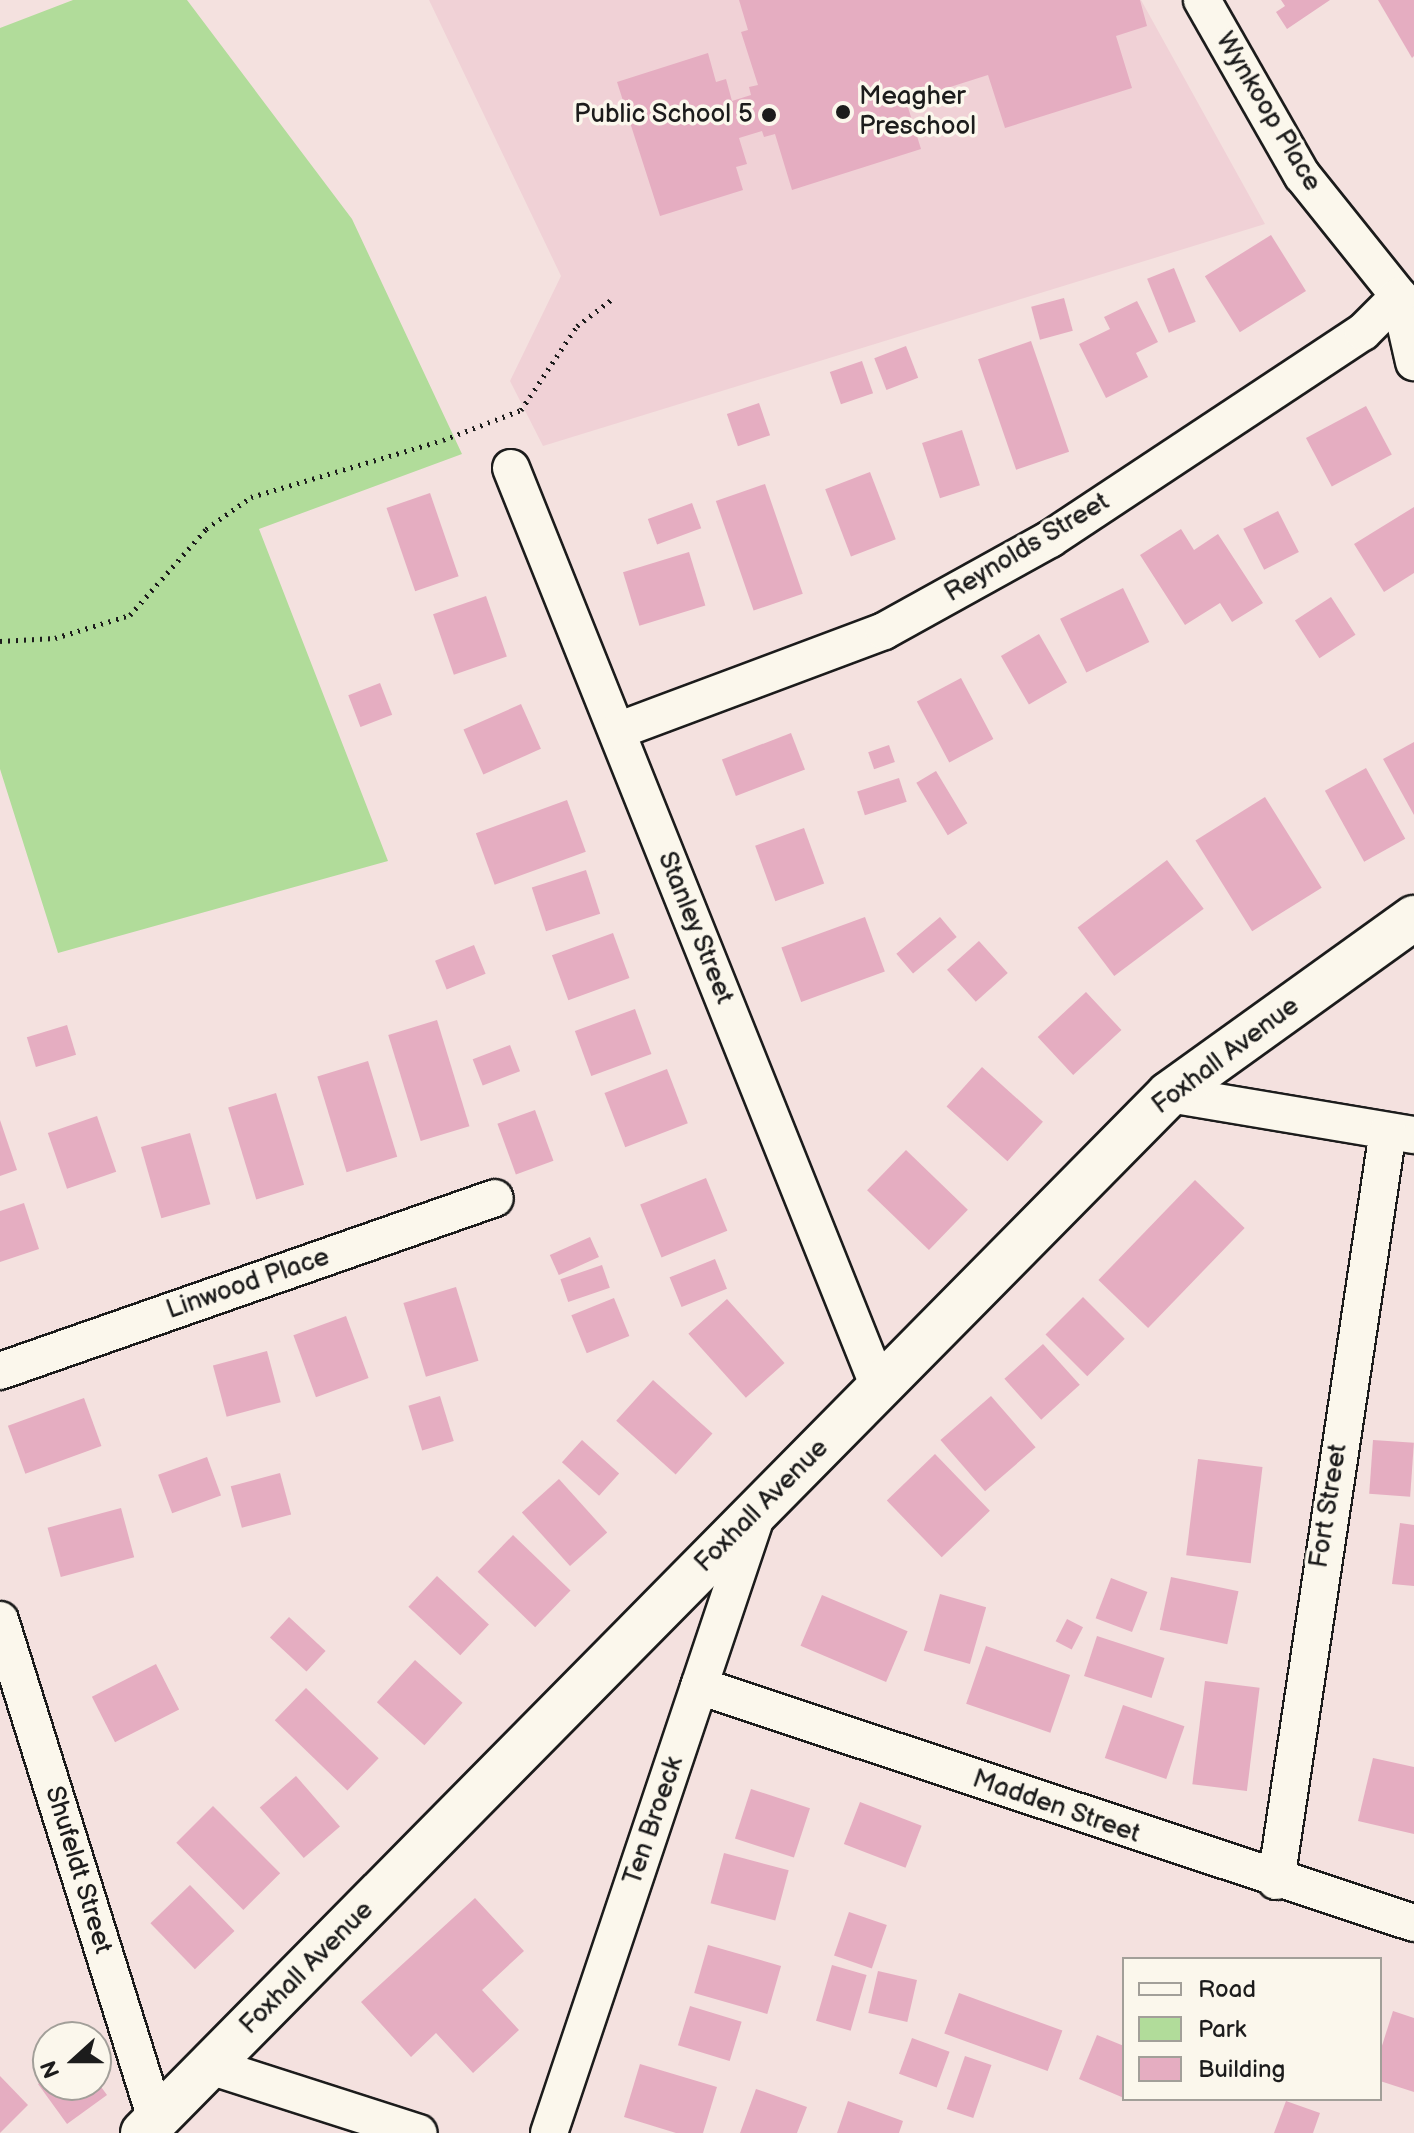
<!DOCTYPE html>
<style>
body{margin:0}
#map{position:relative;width:1414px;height:2133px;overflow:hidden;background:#f4e1df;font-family:"Balsamiq Sans",sans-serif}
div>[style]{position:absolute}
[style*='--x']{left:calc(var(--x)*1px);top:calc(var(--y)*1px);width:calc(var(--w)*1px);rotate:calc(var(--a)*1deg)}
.built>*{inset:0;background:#f0d1d6}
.green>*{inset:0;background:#b1dc9a}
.building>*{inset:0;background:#e5adc1;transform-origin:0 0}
.path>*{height:5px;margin-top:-2.5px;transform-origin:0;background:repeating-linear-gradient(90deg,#1c1c1c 0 2px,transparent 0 8px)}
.roads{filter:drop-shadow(2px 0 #1c1c1c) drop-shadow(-2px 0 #1c1c1c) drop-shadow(0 2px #1c1c1c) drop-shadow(0 -2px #1c1c1c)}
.street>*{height:36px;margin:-18px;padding:0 18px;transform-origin:18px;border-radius:18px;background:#fbf7ec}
.secondary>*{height:44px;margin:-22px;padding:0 22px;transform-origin:22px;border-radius:22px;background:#fbf7ec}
.dots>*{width:22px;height:22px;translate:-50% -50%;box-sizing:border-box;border:4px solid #fbf7ec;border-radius:50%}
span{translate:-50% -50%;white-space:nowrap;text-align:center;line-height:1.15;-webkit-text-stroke:7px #fbf7ec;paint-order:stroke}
.poi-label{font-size:26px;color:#1c1c1c}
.left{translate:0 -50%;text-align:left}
.right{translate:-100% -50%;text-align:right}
.street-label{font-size:26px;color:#1c1c1c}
.legend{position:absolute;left:1122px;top:1957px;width:260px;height:144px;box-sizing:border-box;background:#fbf7ec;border:2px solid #a29f99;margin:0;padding:10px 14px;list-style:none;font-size:24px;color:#1c1c1c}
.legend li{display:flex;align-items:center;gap:16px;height:40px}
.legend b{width:40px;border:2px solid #a29f99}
.north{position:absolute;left:32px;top:2021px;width:80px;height:80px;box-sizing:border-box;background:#fbf7ec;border:2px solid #a29f99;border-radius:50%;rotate:249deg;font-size:22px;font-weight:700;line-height:32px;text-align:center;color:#1c1c1c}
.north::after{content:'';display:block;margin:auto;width:28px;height:36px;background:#1c1c1c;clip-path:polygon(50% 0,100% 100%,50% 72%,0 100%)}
</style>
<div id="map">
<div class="built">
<i style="clip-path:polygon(429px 0,1141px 0,1265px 224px,543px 446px,510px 381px,561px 276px)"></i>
</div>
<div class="green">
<i style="clip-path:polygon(73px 0,187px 0,352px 219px,462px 454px,259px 529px,388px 861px,58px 953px,0 769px,0 28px)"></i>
</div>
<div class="building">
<i style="clip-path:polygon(739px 0,1140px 0,1147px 26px,1116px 36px,1132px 88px,1005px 128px,988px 75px,906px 101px,921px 149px,792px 190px,775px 134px,764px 137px,762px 131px,739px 138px,747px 164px,736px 167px,743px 190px,660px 216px,617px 82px,708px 53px,716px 82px,726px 79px,732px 101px,751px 95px,749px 87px,758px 85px,741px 32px,748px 30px)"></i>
<i style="clip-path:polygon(1281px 0,1330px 0,1287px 29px,1276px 12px,1285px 6px)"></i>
<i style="clip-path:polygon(1378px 0,1414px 0,1414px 56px,1412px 58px)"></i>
<i style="left:1271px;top:235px;width:66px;height:78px;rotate:58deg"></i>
<i style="left:1174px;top:268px;width:58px;height:29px;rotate:68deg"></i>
<i style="left:1064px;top:298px;width:34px;height:34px;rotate:75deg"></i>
<i style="clip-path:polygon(1137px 301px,1158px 342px,1136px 353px,1148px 377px,1106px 398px,1079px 344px,1110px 329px,1104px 317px)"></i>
<i style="left:1031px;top:341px;width:117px;height:56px;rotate:71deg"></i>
<i style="left:906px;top:346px;width:34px;height:34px;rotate:69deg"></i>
<i style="left:862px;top:361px;width:34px;height:34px;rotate:71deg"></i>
<i style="left:759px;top:403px;width:34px;height:34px;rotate:71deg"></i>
<i style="left:1366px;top:406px;width:55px;height:68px;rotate:62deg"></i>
<i style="left:962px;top:430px;width:58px;height:42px;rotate:72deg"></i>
<i style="left:870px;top:472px;width:72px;height:48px;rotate:69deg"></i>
<i style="left:765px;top:484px;width:116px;height:52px;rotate:71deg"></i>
<i style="left:430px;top:493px;width:88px;height:46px;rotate:71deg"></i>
<i style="left:692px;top:503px;width:27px;height:47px;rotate:70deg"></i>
<i style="clip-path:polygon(1414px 507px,1414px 573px,1384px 592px,1354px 544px)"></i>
<i style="left:1278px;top:511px;width:46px;height:39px;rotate:63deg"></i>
<i style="clip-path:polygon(1181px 529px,1194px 550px,1218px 534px,1263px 603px,1232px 622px,1220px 603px,1185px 625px,1140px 555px)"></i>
<i style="left:689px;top:552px;width:56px;height:69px;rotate:73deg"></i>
<i style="left:1123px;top:588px;width:60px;height:70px;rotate:64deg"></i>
<i style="left:486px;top:596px;width:64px;height:56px;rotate:71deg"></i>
<i style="left:1331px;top:597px;width:45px;height:43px;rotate:57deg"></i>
<i style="left:1039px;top:634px;width:56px;height:44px;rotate:60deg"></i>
<i style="left:961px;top:678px;width:69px;height:50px;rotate:62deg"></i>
<i style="left:380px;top:683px;width:34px;height:34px;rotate:69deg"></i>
<i style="left:521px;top:704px;width:49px;height:63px;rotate:66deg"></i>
<i style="left:791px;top:733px;width:39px;height:74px;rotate:69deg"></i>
<i style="clip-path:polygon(1414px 742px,1414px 815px,1383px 759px)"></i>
<i style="left:889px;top:745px;width:18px;height:22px;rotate:71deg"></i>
<i style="left:1366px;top:768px;width:81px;height:47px;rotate:61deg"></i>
<i style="left:936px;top:771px;width:61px;height:23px;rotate:59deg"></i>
<i style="left:899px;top:778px;width:25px;height:44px;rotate:72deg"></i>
<i style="left:1265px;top:797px;width:107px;height:82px;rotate:58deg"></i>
<i style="left:567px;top:800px;width:55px;height:97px;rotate:70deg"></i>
<i style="left:804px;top:828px;width:59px;height:52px;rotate:70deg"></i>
<i style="left:1167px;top:860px;width:61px;height:112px;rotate:53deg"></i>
<i style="left:586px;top:870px;width:46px;height:57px;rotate:72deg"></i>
<i style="left:865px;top:917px;width:58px;height:89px;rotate:70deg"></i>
<i style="left:940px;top:917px;width:26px;height:57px;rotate:50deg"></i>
<i style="left:613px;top:933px;width:48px;height:65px;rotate:70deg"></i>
<i style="left:979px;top:941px;width:43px;height:43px;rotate:48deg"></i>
<i style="left:474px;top:945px;width:31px;height:42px;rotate:68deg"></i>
<i style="left:1086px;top:992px;width:52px;height:66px;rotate:47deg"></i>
<i style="left:635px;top:1009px;width:48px;height:64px;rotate:70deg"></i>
<i style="left:437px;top:1020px;width:111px;height:51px;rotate:73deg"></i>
<i style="left:67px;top:1025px;width:31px;height:42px;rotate:73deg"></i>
<i style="left:510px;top:1045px;width:28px;height:40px;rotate:69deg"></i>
<i style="left:368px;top:1061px;width:100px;height:53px;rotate:73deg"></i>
<i style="left:982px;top:1067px;width:82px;height:53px;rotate:42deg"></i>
<i style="left:667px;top:1069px;width:58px;height:67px;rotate:69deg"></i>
<i style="left:276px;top:1093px;width:96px;height:50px;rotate:73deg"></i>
<i style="left:535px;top:1110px;width:54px;height:40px;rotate:70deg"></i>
<i style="left:97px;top:1116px;width:59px;height:52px;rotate:71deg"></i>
<i style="clip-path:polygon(0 1120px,17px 1170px,0 1176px)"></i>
<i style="left:190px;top:1133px;width:74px;height:51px;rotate:74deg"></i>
<i style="left:906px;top:1150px;width:86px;height:56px;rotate:44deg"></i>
<i style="left:706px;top:1178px;width:57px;height:71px;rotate:68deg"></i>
<i style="left:1195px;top:1180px;width:69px;height:139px;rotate:44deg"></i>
<i style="clip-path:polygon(24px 1203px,39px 1249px,0 1262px,0 1211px)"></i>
<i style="left:590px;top:1237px;width:22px;height:44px;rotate:66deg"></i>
<i style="left:715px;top:1259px;width:32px;height:49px;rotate:68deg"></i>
<i style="left:602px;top:1265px;width:24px;height:44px;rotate:71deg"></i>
<i style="left:456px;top:1287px;width:77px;height:55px;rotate:73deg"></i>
<i style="left:1083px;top:1297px;width:59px;height:53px;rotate:45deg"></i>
<i style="left:614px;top:1298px;width:41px;height:46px;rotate:68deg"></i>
<i style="left:727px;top:1299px;width:86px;height:52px;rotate:48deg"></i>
<i style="left:346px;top:1316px;width:66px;height:56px;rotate:70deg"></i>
<i style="left:1043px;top:1344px;width:55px;height:52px;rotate:48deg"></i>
<i style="left:267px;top:1351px;width:53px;height:56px;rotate:75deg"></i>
<i style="left:653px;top:1380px;width:80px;height:55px;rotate:42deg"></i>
<i style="left:440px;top:1396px;width:47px;height:33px;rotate:73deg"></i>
<i style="left:991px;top:1396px;width:68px;height:67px;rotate:49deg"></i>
<i style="left:84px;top:1398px;width:51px;height:81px;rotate:70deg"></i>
<i style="left:582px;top:1440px;width:50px;height:30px;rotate:42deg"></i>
<i style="left:1373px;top:1440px;width:41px;height:54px;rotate:4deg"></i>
<i style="left:935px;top:1454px;width:79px;height:67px;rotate:46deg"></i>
<i style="left:207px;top:1457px;width:41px;height:52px;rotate:70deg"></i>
<i style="left:1198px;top:1459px;width:65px;height:97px;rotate:7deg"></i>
<i style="left:280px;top:1473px;width:43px;height:51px;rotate:75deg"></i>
<i style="left:559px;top:1479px;width:72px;height:50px;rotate:48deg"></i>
<i style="left:121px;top:1508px;width:51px;height:76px;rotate:75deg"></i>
<i style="clip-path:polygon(1400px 1523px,1414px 1525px,1414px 1586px,1392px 1584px)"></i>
<i style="left:513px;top:1535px;width:80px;height:51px;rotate:44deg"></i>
<i style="left:437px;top:1576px;width:71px;height:42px;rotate:43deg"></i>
<i style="left:1171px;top:1577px;width:69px;height:54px;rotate:12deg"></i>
<i style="left:1111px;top:1578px;width:39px;height:43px;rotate:21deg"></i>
<i style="left:940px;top:1594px;width:48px;height:59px;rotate:16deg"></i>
<i style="left:822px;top:1595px;width:93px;height:55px;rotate:23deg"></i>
<i style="left:289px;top:1617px;width:50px;height:28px;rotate:43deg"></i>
<i style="left:1067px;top:1619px;width:18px;height:25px;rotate:27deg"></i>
<i style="left:1097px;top:1636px;width:71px;height:42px;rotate:18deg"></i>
<i style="left:986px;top:1646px;width:89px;height:61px;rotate:19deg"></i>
<i style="left:415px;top:1660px;width:64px;height:57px;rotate:42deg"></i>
<i style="left:156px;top:1664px;width:51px;height:72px;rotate:63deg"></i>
<i style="left:1205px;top:1681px;width:55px;height:104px;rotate:7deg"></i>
<i style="left:306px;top:1688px;width:101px;height:45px;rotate:44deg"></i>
<i style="left:1123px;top:1705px;width:65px;height:56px;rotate:19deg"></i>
<i style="clip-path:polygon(1373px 1758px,1414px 1767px,1414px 1834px,1358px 1821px)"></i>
<i style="left:296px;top:1776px;width:67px;height:48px;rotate:49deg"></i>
<i style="left:751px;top:1789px;width:62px;height:52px;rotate:18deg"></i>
<i style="left:860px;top:1802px;width:66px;height:45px;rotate:21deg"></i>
<i style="left:213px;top:1806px;width:95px;height:52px;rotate:45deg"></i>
<i style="left:724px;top:1853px;width:67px;height:52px;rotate:15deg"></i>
<i style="left:190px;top:1885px;width:64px;height:55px;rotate:46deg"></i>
<i style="clip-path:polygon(475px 1898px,524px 1951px,482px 1990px,519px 2030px,473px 2073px,436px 2033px,411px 2057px,361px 2002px)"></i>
<i style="left:849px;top:1912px;width:40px;height:46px;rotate:19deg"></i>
<i style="left:708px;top:1945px;width:76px;height:50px;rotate:16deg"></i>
<i style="left:832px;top:1965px;width:36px;height:58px;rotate:16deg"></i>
<i style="left:878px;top:1971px;width:40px;height:43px;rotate:13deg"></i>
<i style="left:959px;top:1993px;width:110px;height:43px;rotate:20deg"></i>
<i style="left:690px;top:2006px;width:54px;height:41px;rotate:17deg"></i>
<i style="clip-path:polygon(1393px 2011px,1414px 2018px,1414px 2092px,1380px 2081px,1380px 2052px)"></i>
<i style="clip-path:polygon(1097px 2035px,1124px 2046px,1124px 2098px,1079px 2079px)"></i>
<i style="left:912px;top:2038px;width:40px;height:38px;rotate:20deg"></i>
<i style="left:965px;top:2056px;width:28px;height:56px;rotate:19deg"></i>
<i style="clip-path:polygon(640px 2064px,717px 2087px,703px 2133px,676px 2133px,624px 2117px)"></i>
<i style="clip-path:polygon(0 2076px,28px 2105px,0 2133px)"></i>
<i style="clip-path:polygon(48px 2076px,48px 2085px,96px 2085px,96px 2080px,107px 2095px,67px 2124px,38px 2084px)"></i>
<i style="clip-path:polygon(756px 2089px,807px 2107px,797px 2133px,740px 2133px)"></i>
<i style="clip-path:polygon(848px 2101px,903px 2121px,899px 2133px,837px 2133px)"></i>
<i style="clip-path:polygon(1286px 2101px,1320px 2113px,1313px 2133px,1274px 2133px)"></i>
</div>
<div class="path">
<i style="--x:0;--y:641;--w:55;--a:-3.1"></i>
<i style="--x:55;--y:638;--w:78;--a:-17"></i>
<i style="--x:130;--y:615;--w:115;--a:-48.5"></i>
<i style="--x:206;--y:529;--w:55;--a:-35.4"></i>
<i style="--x:251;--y:497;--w:200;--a:-16.5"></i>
<i style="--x:443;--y:440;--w:84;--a:-21"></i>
<i style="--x:521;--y:410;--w:101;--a:-56.3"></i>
<i style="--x:577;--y:326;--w:44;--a:-37.6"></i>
</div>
<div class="roads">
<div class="street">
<i style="--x:1202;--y:0;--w:202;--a:60.3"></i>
<i style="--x:1302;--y:175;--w:155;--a:51.3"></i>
<i style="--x:1399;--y:296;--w:68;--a:77.2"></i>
<i style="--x:511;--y:468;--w:990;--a:68.18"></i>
<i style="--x:617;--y:731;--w:285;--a:-20.5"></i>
<i style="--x:884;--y:631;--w:190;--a:-29"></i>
<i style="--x:1050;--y:539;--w:375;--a:-33.5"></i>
<i style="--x:1363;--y:332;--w:51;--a:-45"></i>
<i style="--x:1169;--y:1094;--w:248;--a:9.5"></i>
<i style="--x:0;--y:1371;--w:524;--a:-19.26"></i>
<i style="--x:0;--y:1620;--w:523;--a:72.64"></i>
<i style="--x:699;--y:1686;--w:753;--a:18.34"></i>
<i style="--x:1276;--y:1881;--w:758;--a:-81.51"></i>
<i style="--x:210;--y:2066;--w:219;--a:17.8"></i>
<i style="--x:549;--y:2133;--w:656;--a:-71.43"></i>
</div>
<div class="secondary">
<i style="--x:143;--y:2133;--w:1460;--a:-45.36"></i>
<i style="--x:1169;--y:1094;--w:302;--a:-35.7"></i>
</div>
</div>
<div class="dots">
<i style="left:843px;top:112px;background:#1c1c1c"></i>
<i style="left:769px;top:115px;background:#1c1c1c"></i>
</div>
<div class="poi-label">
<span class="left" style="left:859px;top:112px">Meagher<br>Preschool</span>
<span class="right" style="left:753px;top:115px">Public School 5</span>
</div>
<div class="street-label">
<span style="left:1268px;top:112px;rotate:59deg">Wynkoop Place</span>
<span style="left:1027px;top:548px;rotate:-31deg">Reynolds Street</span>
<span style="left:695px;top:928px;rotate:68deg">Stanley Street</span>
<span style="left:1226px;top:1056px;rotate:-37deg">Foxhall Avenue</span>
<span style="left:248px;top:1284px;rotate:-19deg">Linwood Place</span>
<span style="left:762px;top:1506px;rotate:-45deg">Foxhall Avenue</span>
<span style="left:1329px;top:1506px;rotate:-81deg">Fort Street</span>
<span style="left:1056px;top:1807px;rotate:19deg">Madden Street</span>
<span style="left:654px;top:1821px;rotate:-71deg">Ten Broeck</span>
<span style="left:78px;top:1870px;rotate:73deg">Shufeldt Street</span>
<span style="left:307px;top:1968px;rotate:-45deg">Foxhall Avenue</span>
</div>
<ul class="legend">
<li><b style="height:10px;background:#fbf7ec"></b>Road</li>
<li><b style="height:22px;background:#b1dc9a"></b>Park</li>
<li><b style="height:22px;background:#e5adc1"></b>Building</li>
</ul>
<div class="north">N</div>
</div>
